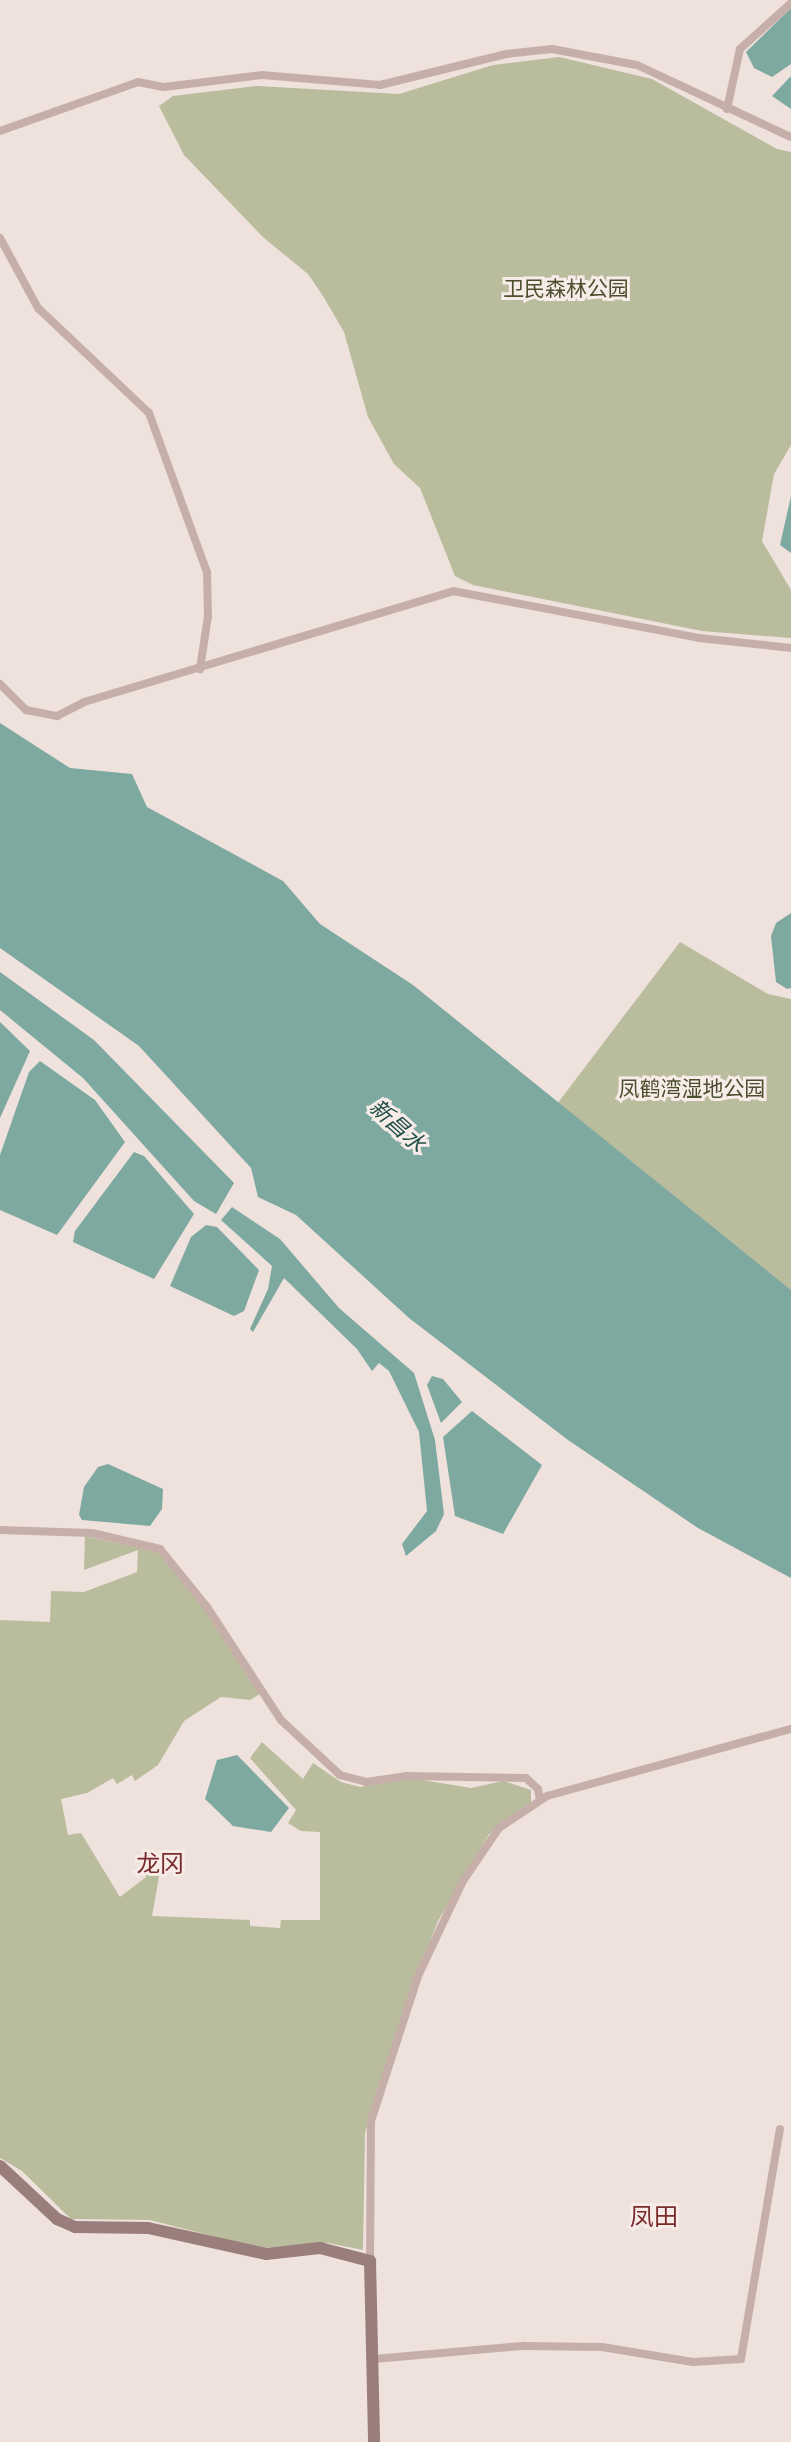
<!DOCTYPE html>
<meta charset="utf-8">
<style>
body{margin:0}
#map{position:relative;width:791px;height:2442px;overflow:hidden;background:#efe1dc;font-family:Lato,"Noto Sans SC",sans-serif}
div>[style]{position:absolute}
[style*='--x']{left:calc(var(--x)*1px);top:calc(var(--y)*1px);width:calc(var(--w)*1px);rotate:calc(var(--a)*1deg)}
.green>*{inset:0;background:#b9bc9d}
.water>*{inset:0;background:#7ea9a1}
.street>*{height:8px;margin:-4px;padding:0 4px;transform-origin:4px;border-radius:4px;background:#c6afa9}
.secondary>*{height:12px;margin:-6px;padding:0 6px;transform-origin:6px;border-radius:6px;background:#997e7b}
span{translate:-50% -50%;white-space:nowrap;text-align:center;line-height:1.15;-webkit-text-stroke:6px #f7ece8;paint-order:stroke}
.park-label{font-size:21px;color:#4b4f2e}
.water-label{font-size:22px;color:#225149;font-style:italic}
.quarter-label{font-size:24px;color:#7a2a2a}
</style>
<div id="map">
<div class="green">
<i style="clip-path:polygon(559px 57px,652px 79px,777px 149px,791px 152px,791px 445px,774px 474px,762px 541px,791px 590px,791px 638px,702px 631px,473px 585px,455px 576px,420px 488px,394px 464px,368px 417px,344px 332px,323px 296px,308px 274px,264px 238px,184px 155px,159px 106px,173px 96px,257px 86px,399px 94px,493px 65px)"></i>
<i style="clip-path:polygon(680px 942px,768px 994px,791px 999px,791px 1290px,557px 1104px)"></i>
<i style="clip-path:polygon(85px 1536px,158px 1552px,206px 1610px,260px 1694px,250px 1700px,221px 1697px,184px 1721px,158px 1765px,135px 1781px,132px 1775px,117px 1784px,113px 1778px,87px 1793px,61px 1799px,68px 1835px,81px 1833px,120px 1897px,146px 1877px,141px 1870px,151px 1863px,160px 1871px,152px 1916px,250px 1920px,250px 1926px,280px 1928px,281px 1920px,320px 1920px,320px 1832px,301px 1831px,288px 1823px,296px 1810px,250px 1758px,262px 1742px,303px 1779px,313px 1763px,341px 1782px,360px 1787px,410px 1778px,471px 1788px,503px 1781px,531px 1790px,531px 1804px,489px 1834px,438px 1921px,408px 1997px,365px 2133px,363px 2250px,328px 2243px,259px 2248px,150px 2220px,71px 2219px,22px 2171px,0 2158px,0 1620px,50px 1622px,51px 1591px,84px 1592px,137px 1572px,138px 1550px,84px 1570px)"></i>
</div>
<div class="water">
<i style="clip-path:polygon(791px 8px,791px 64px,772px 77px,754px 68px,746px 52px)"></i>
<i style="clip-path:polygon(791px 76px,791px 109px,772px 96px)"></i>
<i style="clip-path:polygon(791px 496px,791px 553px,780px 545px)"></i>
<i style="clip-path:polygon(0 723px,70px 768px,132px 774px,147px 807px,283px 881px,320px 924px,413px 985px,791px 1290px,791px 1578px,698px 1528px,568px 1440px,409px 1318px,296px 1215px,258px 1197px,251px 1168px,139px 1046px,0 948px)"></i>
<i style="clip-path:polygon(791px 913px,791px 988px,787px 989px,776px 982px,771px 936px,776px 923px)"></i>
<i style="clip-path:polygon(0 972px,94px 1040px,234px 1183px,216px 1214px,194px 1201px,83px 1078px,0 1010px)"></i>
<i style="clip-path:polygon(0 1022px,30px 1051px,0 1118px)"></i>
<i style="clip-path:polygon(40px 1061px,95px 1100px,125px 1142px,57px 1235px,0 1210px,0 1155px,29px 1072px)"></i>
<i style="clip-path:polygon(134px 1152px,144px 1156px,194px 1214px,154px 1279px,73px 1242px,75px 1231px)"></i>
<i style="clip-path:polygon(232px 1207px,280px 1239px,339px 1308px,414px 1373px,435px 1440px,444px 1514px,436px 1531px,406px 1556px,402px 1544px,427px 1511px,419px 1432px,389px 1371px,379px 1363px,372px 1371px,357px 1349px,284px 1278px,253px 1332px,250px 1329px,268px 1289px,272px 1266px,221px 1220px)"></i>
<i style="clip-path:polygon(206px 1225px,217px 1227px,259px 1270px,244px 1311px,234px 1316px,170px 1286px,191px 1237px)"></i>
<i style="clip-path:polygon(432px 1376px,443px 1379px,462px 1402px,441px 1423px,427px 1385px)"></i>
<i style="clip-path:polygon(472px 1411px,542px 1465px,503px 1534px,455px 1516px,443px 1437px)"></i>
<i style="clip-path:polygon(108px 1464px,163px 1489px,162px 1509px,150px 1526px,82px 1520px,79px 1515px,84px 1487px,98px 1467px)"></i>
<i style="clip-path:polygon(237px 1755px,289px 1808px,271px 1832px,233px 1826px,205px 1799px,217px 1760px)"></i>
</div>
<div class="street">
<i style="--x:727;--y:109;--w:61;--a:-77.8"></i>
<i style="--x:740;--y:49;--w:69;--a:-42"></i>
<i style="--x:0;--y:131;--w:146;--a:-19.5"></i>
<i style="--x:138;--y:82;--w:26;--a:11"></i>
<i style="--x:164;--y:87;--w:99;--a:-7"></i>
<i style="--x:262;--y:75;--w:118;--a:4.8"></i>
<i style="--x:380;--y:85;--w:130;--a:-13.8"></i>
<i style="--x:506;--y:54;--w:46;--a:-6.2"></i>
<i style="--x:552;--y:49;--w:86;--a:10.7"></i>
<i style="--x:637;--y:65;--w:170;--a:25.1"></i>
<i style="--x:0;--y:238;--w:80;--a:61.5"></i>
<i style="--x:38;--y:308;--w:153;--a:43.4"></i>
<i style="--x:149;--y:413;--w:169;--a:70"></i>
<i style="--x:207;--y:572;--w:44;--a:88.7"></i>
<i style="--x:208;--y:616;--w:54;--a:98.6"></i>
<i style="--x:0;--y:684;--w:37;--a:45"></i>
<i style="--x:26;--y:710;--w:32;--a:11"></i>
<i style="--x:57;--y:716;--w:30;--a:-27"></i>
<i style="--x:84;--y:702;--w:385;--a:-16.7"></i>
<i style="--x:453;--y:591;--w:250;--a:10.8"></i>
<i style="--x:699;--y:638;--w:93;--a:6.2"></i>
<i style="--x:0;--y:1530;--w:92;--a:1.9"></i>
<i style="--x:92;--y:1533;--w:70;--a:13.2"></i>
<i style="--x:160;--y:1549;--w:75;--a:51"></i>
<i style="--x:207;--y:1607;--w:135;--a:56.8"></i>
<i style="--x:281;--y:1720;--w:81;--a:43"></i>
<i style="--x:340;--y:1775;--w:27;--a:15"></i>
<i style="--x:366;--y:1782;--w:40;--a:-8.5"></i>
<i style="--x:406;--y:1776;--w:120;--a:1"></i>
<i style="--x:526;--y:1778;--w:16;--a:43"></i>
<i style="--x:538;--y:1789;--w:11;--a:80"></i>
<i style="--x:370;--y:2261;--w:140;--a:-89.6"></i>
<i style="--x:371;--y:2121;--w:152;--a:-72"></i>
<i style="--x:418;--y:1976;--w:105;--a:-64.7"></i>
<i style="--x:463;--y:1881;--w:64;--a:-55.8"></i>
<i style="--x:499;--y:1828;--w:58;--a:-33.7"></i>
<i style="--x:547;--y:1796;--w:253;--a:-15.4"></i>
<i style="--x:374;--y:2359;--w:151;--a:-5"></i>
<i style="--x:524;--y:2346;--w:78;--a:0.7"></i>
<i style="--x:602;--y:2347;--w:92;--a:9.4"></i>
<i style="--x:693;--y:2362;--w:48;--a:-3.6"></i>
<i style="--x:741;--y:2359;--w:233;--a:-80.4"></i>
</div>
<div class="secondary">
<i style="--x:0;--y:2166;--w:78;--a:42.9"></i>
<i style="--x:57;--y:2219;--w:20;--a:24"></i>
<i style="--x:75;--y:2227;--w:73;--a:0.8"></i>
<i style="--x:148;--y:2228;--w:121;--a:12.4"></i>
<i style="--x:266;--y:2254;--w:54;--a:-6.3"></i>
<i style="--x:320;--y:2248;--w:52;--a:14.6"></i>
<i style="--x:370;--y:2261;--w:181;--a:88.7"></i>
</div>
<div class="park-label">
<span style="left:566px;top:288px">卫民森林公园</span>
<span style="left:692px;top:1088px">凤鹤湾湿地公园</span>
</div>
<div class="water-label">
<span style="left:398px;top:1125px;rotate:42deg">新昌水</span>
</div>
<div class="quarter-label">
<span style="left:160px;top:1863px">龙冈</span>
<span style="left:654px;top:2216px">凤田</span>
</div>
</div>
